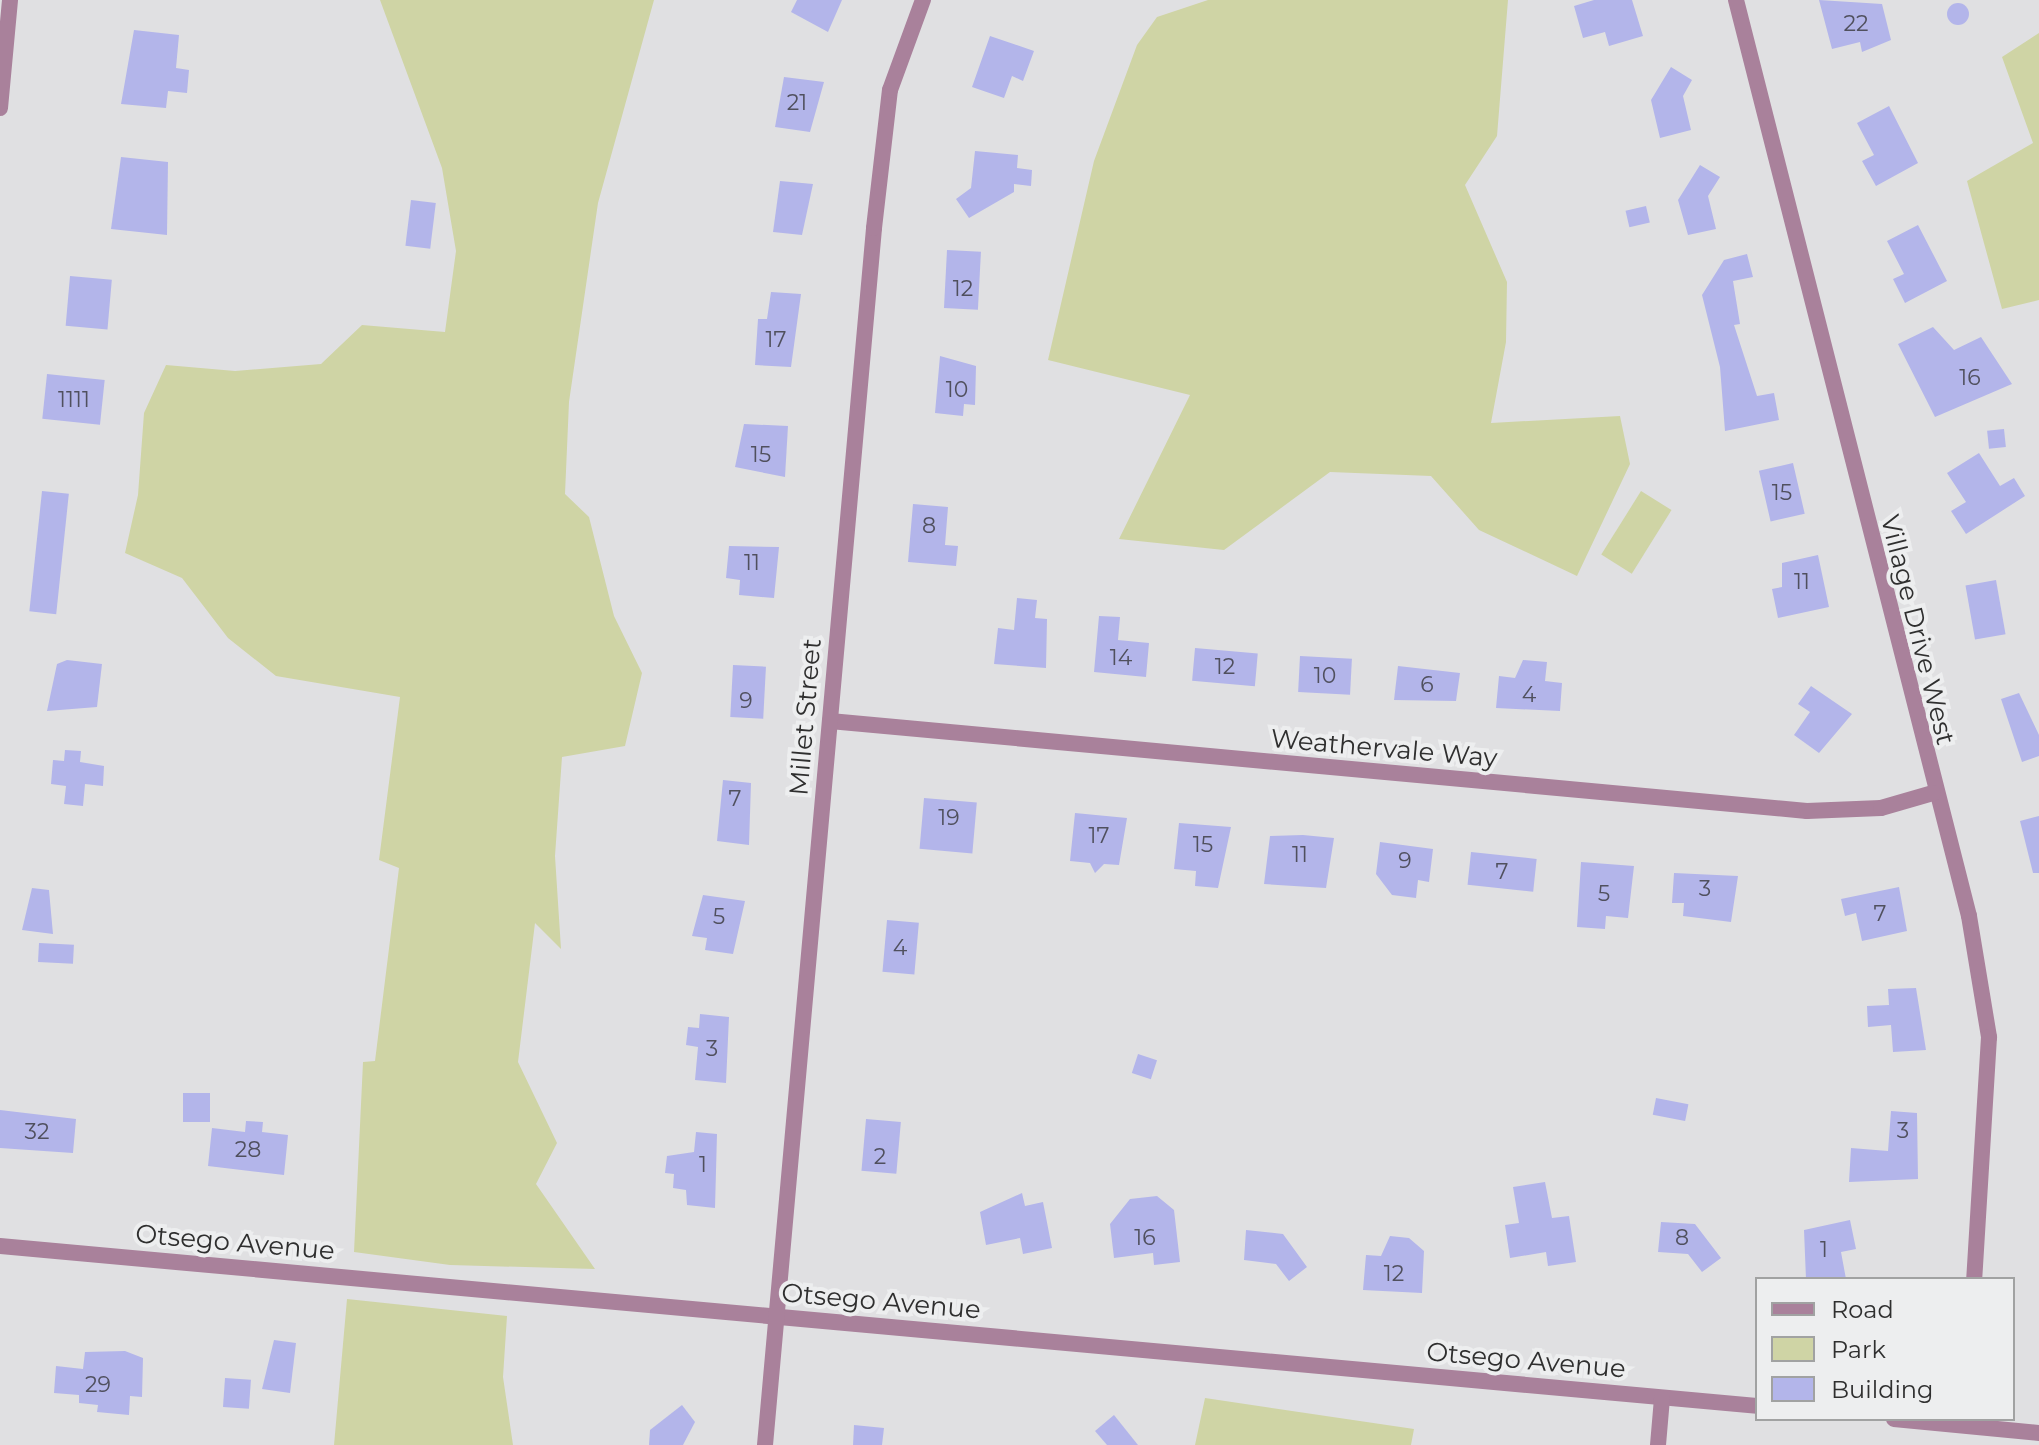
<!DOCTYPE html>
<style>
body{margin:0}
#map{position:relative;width:2039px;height:1445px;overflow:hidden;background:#e0e0e2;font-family:Montserrat,sans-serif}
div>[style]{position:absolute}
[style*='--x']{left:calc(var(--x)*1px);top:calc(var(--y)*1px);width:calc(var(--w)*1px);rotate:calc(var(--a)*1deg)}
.green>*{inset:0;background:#cfd4a5;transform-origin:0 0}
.building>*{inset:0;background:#b3b5ea;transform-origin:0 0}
.round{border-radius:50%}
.minor>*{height:16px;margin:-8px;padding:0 8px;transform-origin:8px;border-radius:8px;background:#a9819b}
.tertiary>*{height:16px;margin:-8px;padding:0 8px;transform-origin:8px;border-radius:8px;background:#a9819b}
span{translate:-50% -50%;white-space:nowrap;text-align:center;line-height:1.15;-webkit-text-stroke:8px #edeeef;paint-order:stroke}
.number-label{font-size:22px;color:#50505e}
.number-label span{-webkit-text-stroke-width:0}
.street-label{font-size:26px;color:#2f2f2f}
.legend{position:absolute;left:1755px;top:1277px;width:260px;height:144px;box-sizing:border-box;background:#edeeef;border:2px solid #a1a2a2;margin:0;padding:10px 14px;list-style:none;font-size:24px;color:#2f2f2f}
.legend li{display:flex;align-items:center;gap:16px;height:40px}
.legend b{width:40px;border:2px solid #a1a2a2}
</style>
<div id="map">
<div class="green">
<i style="clip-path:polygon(380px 0,654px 0,598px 203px,569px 402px,565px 494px,589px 517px,614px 616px,642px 673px,625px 746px,562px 757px,555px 856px,561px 949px,535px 923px,518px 1062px,557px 1143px,536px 1184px,595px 1269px,450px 1265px,354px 1252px,363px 1062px,375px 1061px,399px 868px,379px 860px,400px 697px,276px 676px,228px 638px,182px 578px,125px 553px,138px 495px,144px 413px,166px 365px,235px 371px,321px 364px,362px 325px,445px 332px,456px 251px,442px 168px)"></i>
<i style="clip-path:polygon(1208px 0,1508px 0,1497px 136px,1465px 185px,1507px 282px,1506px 342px,1491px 423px,1620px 416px,1630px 464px,1577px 576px,1479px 530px,1431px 476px,1330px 472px,1224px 550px,1119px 539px,1190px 395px,1048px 360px,1094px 161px,1137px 45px,1157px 17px)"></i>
<i style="clip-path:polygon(2039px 33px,2039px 300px,2002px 309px,1967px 181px,2033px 143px,2002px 57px)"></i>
<i style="left:1641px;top:491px;width:36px;height:75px;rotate:32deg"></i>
<i style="clip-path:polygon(347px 1299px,507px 1316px,503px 1377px,513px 1445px,334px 1445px)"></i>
<i style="clip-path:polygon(1205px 1398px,1414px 1429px,1411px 1445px,1195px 1445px)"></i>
</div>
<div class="building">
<i style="clip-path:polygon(797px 0,842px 0,828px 32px,791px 12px)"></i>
<i style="clip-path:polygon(1594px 0,1632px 0,1643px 36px,1609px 46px,1605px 32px,1583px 38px,1574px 6px)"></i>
<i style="clip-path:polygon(1819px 0,1882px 4px,1891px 40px,1862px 52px,1860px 42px,1832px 49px)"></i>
<i class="round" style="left:1947px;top:3px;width:22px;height:22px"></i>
<i style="clip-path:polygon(134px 30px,179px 35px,176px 68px,189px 70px,187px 93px,168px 91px,166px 108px,121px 104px)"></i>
<i style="clip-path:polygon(990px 36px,1034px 51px,1023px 81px,1012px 76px,1004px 98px,972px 87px)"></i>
<i style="clip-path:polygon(1671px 67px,1692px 80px,1683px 96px,1691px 130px,1660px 138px,1651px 100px)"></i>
<i style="clip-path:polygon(784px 77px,824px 82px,810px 132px,775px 127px)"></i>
<i style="clip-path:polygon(1889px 106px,1918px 163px,1876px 186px,1862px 161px,1874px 155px,1857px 123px)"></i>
<i style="clip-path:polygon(975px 151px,1018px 155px,1017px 168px,1032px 170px,1031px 186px,1014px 184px,1014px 192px,969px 218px,956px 199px,971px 188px)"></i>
<i style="clip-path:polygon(121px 157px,168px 162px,167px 235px,111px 229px)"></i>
<i style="clip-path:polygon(1700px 165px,1720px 177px,1708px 196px,1716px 229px,1688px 235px,1678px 200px)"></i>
<i style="clip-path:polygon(780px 181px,813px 184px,802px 235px,773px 232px)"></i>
<i style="left:411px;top:200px;width:25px;height:46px;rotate:7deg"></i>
<i style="left:1646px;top:206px;width:17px;height:21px;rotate:77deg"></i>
<i style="clip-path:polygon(1918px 225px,1947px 281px,1905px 303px,1893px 279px,1904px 274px,1887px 241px)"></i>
<i style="left:947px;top:250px;width:34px;height:58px;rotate:3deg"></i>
<i style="clip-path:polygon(1747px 254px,1753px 277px,1733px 281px,1740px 324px,1734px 325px,1757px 396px,1774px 393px,1779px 420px,1725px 431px,1720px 367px,1702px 295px,1724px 260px)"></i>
<i style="left:70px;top:276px;width:42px;height:50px;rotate:5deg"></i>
<i style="clip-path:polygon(771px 292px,801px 294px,791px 367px,755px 365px,758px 319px,767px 319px)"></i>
<i style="clip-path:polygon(1933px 327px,1954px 350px,1981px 337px,2012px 384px,1935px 417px,1898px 344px)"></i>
<i style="clip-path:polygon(940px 356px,976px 366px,975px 405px,964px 404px,963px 416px,935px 413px)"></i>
<i style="left:47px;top:374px;width:58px;height:45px;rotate:6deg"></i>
<i style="clip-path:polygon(744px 424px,788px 426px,785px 477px,735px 467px)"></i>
<i style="left:2004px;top:429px;width:18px;height:17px;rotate:84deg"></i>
<i style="clip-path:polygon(1979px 453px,2000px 486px,2014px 478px,2025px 496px,1966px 534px,1951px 511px,1966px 502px,1947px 473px)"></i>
<i style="left:1793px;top:463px;width:52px;height:35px;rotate:77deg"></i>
<i style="left:42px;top:491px;width:27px;height:121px;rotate:6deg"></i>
<i style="clip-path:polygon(913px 504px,948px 507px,945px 545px,958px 546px,956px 566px,908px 562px)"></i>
<i style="clip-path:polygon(729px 546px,779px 547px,774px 598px,739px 595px,740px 580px,726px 578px)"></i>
<i style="clip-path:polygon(1818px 555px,1829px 607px,1778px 618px,1772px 589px,1782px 587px,1782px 563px)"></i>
<i style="left:1996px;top:580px;width:55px;height:31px;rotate:80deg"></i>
<i style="clip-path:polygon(1017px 598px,1037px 600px,1035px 618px,1047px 619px,1046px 668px,994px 664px,998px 628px,1014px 630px)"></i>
<i style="clip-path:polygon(1099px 616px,1120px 617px,1118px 640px,1149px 643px,1146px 677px,1094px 672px)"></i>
<i style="left:1195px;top:648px;width:63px;height:33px;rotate:5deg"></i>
<i style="left:1300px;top:656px;width:52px;height:36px;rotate:3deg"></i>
<i style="clip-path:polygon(67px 660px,102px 664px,97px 707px,47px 711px,57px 664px)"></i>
<i style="clip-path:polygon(1523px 660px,1547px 662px,1545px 681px,1562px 683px,1560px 711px,1496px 708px,1499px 676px,1515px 678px)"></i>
<i style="left:733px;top:665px;width:33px;height:52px;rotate:3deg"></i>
<i style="clip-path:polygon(1398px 666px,1460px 673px,1456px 701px,1394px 700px)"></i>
<i style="clip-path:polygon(1811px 686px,1852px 714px,1819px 753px,1794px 735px,1810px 712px,1798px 704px)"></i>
<i style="clip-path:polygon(2019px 693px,2039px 735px,2039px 756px,2022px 762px,2001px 699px)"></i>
<i style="clip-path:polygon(65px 750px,81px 751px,80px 762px,104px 766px,103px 786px,85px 784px,83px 806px,64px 804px,66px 786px,51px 784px,53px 760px,64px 761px)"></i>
<i style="clip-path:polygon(723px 780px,751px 783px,749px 845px,717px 841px)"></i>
<i style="left:924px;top:798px;width:53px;height:51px;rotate:5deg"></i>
<i style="clip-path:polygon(1075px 813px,1127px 818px,1119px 865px,1104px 864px,1095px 873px,1090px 863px,1070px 861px)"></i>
<i style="clip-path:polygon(2039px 816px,2039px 873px,2033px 873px,2020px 821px)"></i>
<i style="clip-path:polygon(1179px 823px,1231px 827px,1218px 888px,1195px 886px,1196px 871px,1174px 869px)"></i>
<i style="clip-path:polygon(1303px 835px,1334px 838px,1326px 888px,1264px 884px,1270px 836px)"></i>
<i style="clip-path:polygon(1380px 842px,1433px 849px,1429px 882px,1418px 880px,1416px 898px,1392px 895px,1376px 874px)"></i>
<i style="left:1471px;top:852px;width:66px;height:33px;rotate:6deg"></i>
<i style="clip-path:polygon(1581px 862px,1634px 866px,1628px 918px,1606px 916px,1605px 929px,1577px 927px)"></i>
<i style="clip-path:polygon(1674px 873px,1738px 876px,1731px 922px,1683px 916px,1684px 903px,1672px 903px)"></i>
<i style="clip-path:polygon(1899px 887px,1907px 931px,1862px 941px,1856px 913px,1845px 916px,1841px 899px)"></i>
<i style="clip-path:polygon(32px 888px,49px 890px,53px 934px,22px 930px)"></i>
<i style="clip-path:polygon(703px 895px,745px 901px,733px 954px,705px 950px,707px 938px,692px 936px)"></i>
<i style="left:887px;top:920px;width:32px;height:52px;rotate:5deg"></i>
<i style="left:39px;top:943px;width:35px;height:19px;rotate:3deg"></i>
<i style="clip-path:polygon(1916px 988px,1926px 1050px,1893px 1052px,1891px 1025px,1868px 1027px,1867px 1006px,1889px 1005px,1888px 989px)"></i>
<i style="clip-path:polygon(700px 1014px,729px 1017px,726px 1083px,695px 1080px,698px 1047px,686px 1045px,688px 1027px,699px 1028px)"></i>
<i style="left:1138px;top:1054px;width:20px;height:20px;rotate:18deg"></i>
<i style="left:183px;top:1093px;width:27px;height:29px"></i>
<i style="left:1656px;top:1098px;width:33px;height:17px;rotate:11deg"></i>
<i style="clip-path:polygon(0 1110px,76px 1119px,73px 1153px,0 1148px)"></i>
<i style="clip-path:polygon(1891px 1111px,1917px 1113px,1918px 1179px,1849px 1182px,1851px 1148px,1888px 1151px)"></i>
<i style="left:866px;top:1119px;width:35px;height:52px;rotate:5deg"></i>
<i style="clip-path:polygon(246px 1121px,263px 1122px,262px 1132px,288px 1135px,284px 1175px,208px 1166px,212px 1128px,245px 1132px)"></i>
<i style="clip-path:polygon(696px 1132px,717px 1134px,715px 1208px,687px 1205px,686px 1190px,673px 1188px,674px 1174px,665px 1173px,667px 1156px,694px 1152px)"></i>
<i style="clip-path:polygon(1545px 1182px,1552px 1218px,1569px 1216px,1576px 1262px,1548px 1266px,1546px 1252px,1510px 1258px,1505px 1225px,1519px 1223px,1513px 1187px)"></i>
<i style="clip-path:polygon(1022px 1193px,1025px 1206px,1043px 1202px,1052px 1248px,1023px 1254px,1020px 1238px,986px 1245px,980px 1212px)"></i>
<i style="clip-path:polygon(1157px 1196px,1174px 1210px,1180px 1262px,1154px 1265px,1153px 1253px,1114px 1258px,1110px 1224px,1130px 1199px)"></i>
<i style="clip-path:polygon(1850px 1220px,1856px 1249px,1841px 1252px,1846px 1279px,1806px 1279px,1804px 1230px)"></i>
<i style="clip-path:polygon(1661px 1222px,1695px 1224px,1721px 1258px,1702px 1272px,1688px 1254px,1658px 1252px)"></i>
<i style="clip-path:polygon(1246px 1230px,1283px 1234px,1307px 1267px,1289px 1281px,1276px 1264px,1244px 1260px)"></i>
<i style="clip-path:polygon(1390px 1236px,1409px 1238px,1424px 1251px,1422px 1293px,1363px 1290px,1366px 1255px,1381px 1256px)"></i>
<i style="clip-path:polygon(274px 1340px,296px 1343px,290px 1393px,262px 1389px)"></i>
<i style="clip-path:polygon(125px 1351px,143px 1358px,142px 1397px,130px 1396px,129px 1415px,97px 1412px,98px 1405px,79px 1403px,79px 1395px,54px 1393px,56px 1366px,83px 1369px,85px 1352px)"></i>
<i style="left:225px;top:1378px;width:26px;height:29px;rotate:4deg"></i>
<i style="clip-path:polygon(682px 1405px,695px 1422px,683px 1445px,649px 1445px,650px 1430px)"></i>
<i style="clip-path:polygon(1114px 1415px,1138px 1445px,1107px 1445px,1095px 1431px)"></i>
<i style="clip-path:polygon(854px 1425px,884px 1428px,882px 1445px,853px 1445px)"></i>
</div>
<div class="minor">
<i style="--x:1736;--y:0;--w:945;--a:75.73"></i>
<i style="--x:1969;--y:916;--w:123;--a:80.6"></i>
<i style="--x:1989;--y:1037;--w:242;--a:93.5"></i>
<i style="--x:830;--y:721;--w:981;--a:5.26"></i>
<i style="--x:1807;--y:811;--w:74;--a:-2.3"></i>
<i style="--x:1881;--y:808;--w:54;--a:-16.1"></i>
<i style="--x:0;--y:1246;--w:1764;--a:5.2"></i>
<i style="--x:1894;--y:1419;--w:146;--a:5.5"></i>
<i style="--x:765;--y:1445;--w:1222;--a:-84.88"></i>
<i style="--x:874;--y:228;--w:139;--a:-83.4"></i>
<i style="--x:890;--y:90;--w:96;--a:-69.9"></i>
<i style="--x:1658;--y:1445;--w:47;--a:-85.1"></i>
</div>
<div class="tertiary">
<i style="--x:0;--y:108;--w:108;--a:-84.7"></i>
</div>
<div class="number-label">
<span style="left:1856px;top:24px">22</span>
<span style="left:797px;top:103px">21</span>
<span style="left:963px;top:289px">12</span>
<span style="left:776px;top:340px">17</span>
<span style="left:1970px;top:378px">16</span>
<span style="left:957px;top:390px">10</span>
<span style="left:74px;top:400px">1111</span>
<span style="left:761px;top:455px">15</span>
<span style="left:1782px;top:493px">15</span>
<span style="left:929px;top:526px">8</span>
<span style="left:752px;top:563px">11</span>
<span style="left:1802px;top:582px">11</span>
<span style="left:1121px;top:658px">14</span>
<span style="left:1225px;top:667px">12</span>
<span style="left:1325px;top:676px">10</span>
<span style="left:1427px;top:685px">6</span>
<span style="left:1529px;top:695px">4</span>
<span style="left:746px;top:701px">9</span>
<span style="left:735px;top:799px">7</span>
<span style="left:949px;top:818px">19</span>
<span style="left:1099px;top:836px">17</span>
<span style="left:1203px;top:845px">15</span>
<span style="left:1300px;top:855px">11</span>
<span style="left:1405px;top:861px">9</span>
<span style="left:1502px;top:872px">7</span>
<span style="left:1705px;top:889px">3</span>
<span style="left:1604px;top:894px">5</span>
<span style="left:1880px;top:914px">7</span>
<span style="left:719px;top:917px">5</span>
<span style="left:900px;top:948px">4</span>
<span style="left:712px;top:1049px">3</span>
<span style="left:1903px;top:1131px">3</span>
<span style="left:37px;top:1132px">32</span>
<span style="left:248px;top:1150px">28</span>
<span style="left:880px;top:1157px">2</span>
<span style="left:703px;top:1165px">1</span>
<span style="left:1145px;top:1238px">16</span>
<span style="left:1682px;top:1238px">8</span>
<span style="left:1824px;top:1250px">1</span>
<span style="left:1394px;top:1274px">12</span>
<span style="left:98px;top:1385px">29</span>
</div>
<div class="street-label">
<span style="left:1917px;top:630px;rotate:76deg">Village Drive West</span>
<span style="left:806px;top:717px;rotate:-85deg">Millet Street</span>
<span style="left:1384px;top:749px;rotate:5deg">Weathervale Way</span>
<span style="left:235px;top:1243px;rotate:5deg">Otsego Avenue</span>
<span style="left:881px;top:1302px;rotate:5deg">Otsego Avenue</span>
<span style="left:1526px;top:1361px;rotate:5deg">Otsego Avenue</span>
</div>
<ul class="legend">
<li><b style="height:10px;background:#a9819b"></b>Road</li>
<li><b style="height:22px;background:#cfd4a5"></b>Park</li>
<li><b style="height:22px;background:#b3b5ea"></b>Building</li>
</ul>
</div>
